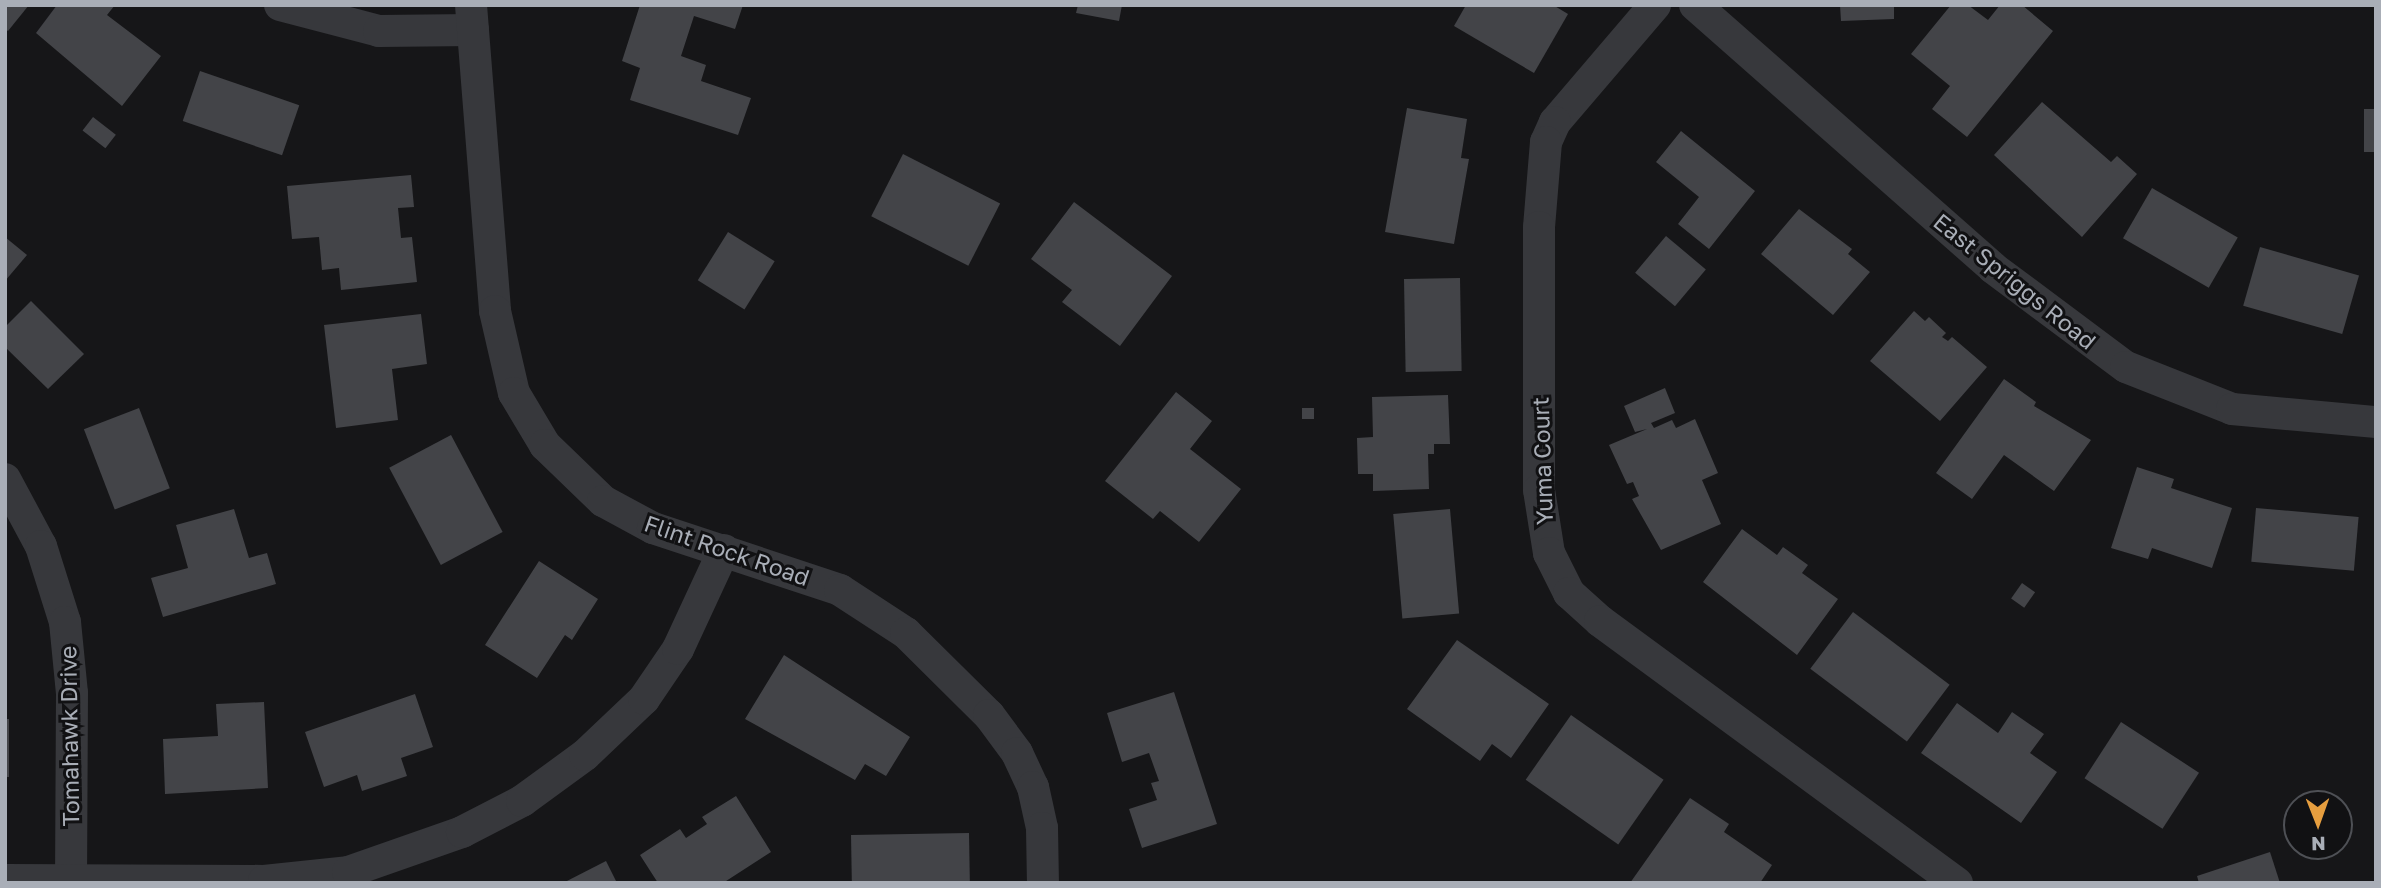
<!DOCTYPE html>
<style>
body{margin:0}
#map{position:relative;width:2381px;height:888px;overflow:hidden;background:#161618;font-family:"Golos Text",sans-serif}
div>[style]{position:absolute}
[style*='--x']{left:calc(var(--x)*1px);top:calc(var(--y)*1px);width:calc(var(--w)*1px);rotate:calc(var(--a)*1deg)}
.building>*{inset:0;background:#434448;transform-origin:0 0}
.minor>*{height:32px;margin:-16px;padding:0 16px;transform-origin:16px;border-radius:16px;background:#37383c}
span{translate:-50% -50%;white-space:nowrap;text-align:center;line-height:1.15;-webkit-text-stroke:6px #111113;paint-order:stroke}
.street-label{font-size:23px;color:#a9aeb7}
.frame{position:absolute;inset:0;border:7px solid #a9aeb7;pointer-events:none}
.north{position:absolute;left:2283px;top:790px;width:70px;height:70px;box-sizing:border-box;background:#111113;border:2px solid #4e5055;border-radius:50%;rotate:179deg;font-size:19px;font-weight:700;line-height:28px;text-align:center;color:#a9aeb7}
.north::after{content:'';display:block;margin:auto;width:24px;height:32px;background:#e69e3f;clip-path:polygon(50% 0,100% 100%,50% 72%,0 100%)}
</style>
<div id="map">
<div class="building">
<i style="clip-path:polygon(5px 5px,29px 5px,8px 31px,5px 29px)"></i>
<i style="clip-path:polygon(57px 5px,115px 5px,107px 15px,161px 56px,122px 106px,36px 33px)"></i>
<i style="clip-path:polygon(640px 5px,743px 5px,735px 29px,694px 16px,681px 56px,706px 65px,701px 81px,751px 98px,738px 135px,630px 100px,640px 68px,622px 61px)"></i>
<i style="clip-path:polygon(1078px 5px,1122px 5px,1119px 21px,1076px 13px)"></i>
<i style="clip-path:polygon(1466px 5px,1553px 5px,1568px 14px,1534px 73px,1454px 26px)"></i>
<i style="clip-path:polygon(1840px 5px,1894px 5px,1894px 19px,1841px 21px)"></i>
<i style="clip-path:polygon(1951px 5px,1968px 5px,1988px 20px,2000px 5px,2022px 5px,2053px 31px,1967px 137px,1932px 109px,1950px 86px,1911px 54px)"></i>
<i style="left:200px;top:71px;width:105px;height:53px;rotate:19deg"></i>
<i style="clip-path:polygon(2042px 102px,2111px 162px,2117px 156px,2137px 174px,2082px 237px,1994px 155px)"></i>
<i style="clip-path:polygon(1407px 108px,1467px 119px,1461px 158px,1469px 159px,1454px 244px,1385px 232px)"></i>
<i style="left:2376px;top:109px;width:43px;height:12px;rotate:90deg"></i>
<i style="left:93px;top:117px;width:29px;height:17px;rotate:38deg"></i>
<i style="clip-path:polygon(1681px 131px,1755px 191px,1709px 249px,1678px 224px,1699px 197px,1656px 162px)"></i>
<i style="left:903px;top:154px;width:109px;height:70px;rotate:27deg"></i>
<i style="clip-path:polygon(411px 175px,414px 207px,398px 208px,401px 238px,412px 237px,417px 282px,341px 290px,339px 268px,322px 270px,319px 237px,292px 239px,287px 186px)"></i>
<i style="left:2152px;top:188px;width:99px;height:58px;rotate:30deg"></i>
<i style="clip-path:polygon(1074px 202px,1172px 276px,1120px 346px,1062px 302px,1072px 290px,1031px 259px)"></i>
<i style="clip-path:polygon(1799px 209px,1852px 249px,1848px 254px,1870px 272px,1833px 315px,1761px 254px)"></i>
<i style="left:728px;top:232px;width:55px;height:57px;rotate:32deg"></i>
<i style="left:1666px;top:236px;width:52px;height:48px;rotate:40deg"></i>
<i style="clip-path:polygon(5px 237px,27px 255px,5px 281px)"></i>
<i style="left:2260px;top:247px;width:103px;height:61px;rotate:16deg"></i>
<i style="left:1460px;top:278px;width:93px;height:56px;rotate:89deg"></i>
<i style="clip-path:polygon(31px 301px,84px 354px,48px 389px,5px 347px,5px 327px)"></i>
<i style="clip-path:polygon(1914px 311px,1925px 321px,1929px 317px,1946px 333px,1942px 337px,1948px 341px,1952px 337px,1987px 367px,1940px 421px,1870px 361px)"></i>
<i style="clip-path:polygon(421px 314px,427px 364px,392px 369px,398px 420px,336px 428px,324px 325px)"></i>
<i style="clip-path:polygon(2004px 379px,2036px 402px,2034px 406px,2091px 440px,2054px 491px,2004px 455px,1972px 499px,1936px 473px)"></i>
<i style="clip-path:polygon(1665px 388px,1675px 413px,1651px 423px,1654px 428px,1672px 420px,1676px 428px,1695px 419px,1718px 473px,1702px 480px,1721px 524px,1661px 550px,1632px 499px,1639px 496px,1633px 482px,1627px 484px,1609px 445px,1647px 429px,1635px 432px,1624px 406px)"></i>
<i style="clip-path:polygon(1176px 392px,1212px 421px,1190px 449px,1241px 489px,1199px 542px,1160px 511px,1153px 519px,1105px 481px)"></i>
<i style="clip-path:polygon(1448px 395px,1450px 444px,1434px 444px,1434px 454px,1428px 454px,1429px 489px,1373px 491px,1373px 474px,1358px 474px,1357px 438px,1373px 437px,1372px 397px)"></i>
<i style="left:139px;top:408px;width:86px;height:59px;rotate:69deg"></i>
<i style="left:1302px;top:408px;width:12px;height:11px"></i>
<i style="left:451px;top:435px;width:110px;height:70px;rotate:62deg"></i>
<i style="clip-path:polygon(2137px 467px,2174px 479px,2171px 488px,2232px 508px,2212px 568px,2152px 548px,2148px 559px,2111px 548px)"></i>
<i style="left:2256px;top:508px;width:103px;height:54px;rotate:5deg"></i>
<i style="clip-path:polygon(234px 509px,249px 558px,267px 553px,276px 584px,163px 617px,151px 578px,188px 568px,176px 525px)"></i>
<i style="left:1450px;top:509px;width:105px;height:57px;rotate:85deg"></i>
<i style="clip-path:polygon(1742px 529px,1777px 555px,1783px 547px,1808px 565px,1802px 573px,1838px 599px,1797px 655px,1703px 582px)"></i>
<i style="clip-path:polygon(539px 561px,598px 599px,572px 640px,565px 635px,537px 678px,485px 645px)"></i>
<i style="left:2022px;top:583px;width:16px;height:19px;rotate:35deg"></i>
<i style="left:1853px;top:612px;width:121px;height:71px;rotate:37deg"></i>
<i style="clip-path:polygon(1457px 640px,1549px 704px,1511px 758px,1492px 744px,1480px 761px,1407px 709px)"></i>
<i style="clip-path:polygon(784px 655px,910px 737px,886px 776px,865px 764px,855px 780px,745px 719px)"></i>
<i style="clip-path:polygon(1174px 692px,1217px 824px,1142px 848px,1129px 809px,1157px 800px,1151px 783px,1159px 781px,1149px 753px,1122px 762px,1107px 713px)"></i>
<i style="clip-path:polygon(415px 694px,433px 747px,401px 758px,407px 776px,362px 791px,357px 775px,324px 787px,305px 732px)"></i>
<i style="clip-path:polygon(264px 702px,268px 788px,165px 794px,163px 739px,218px 736px,216px 704px)"></i>
<i style="clip-path:polygon(1957px 703px,1998px 733px,2012px 712px,2044px 734px,2030px 753px,2057px 772px,2021px 823px,1921px 753px)"></i>
<i style="left:1571px;top:715px;width:113px;height:79px;rotate:35deg"></i>
<i style="left:5px;top:719px;width:4px;height:58px"></i>
<i style="left:2121px;top:722px;width:93px;height:67px;rotate:33deg"></i>
<i style="clip-path:polygon(736px 796px,771px 852px,723px 883px,658px 883px,640px 855px,680px 829px,686px 838px,707px 824px,702px 817px)"></i>
<i style="clip-path:polygon(1690px 798px,1729px 824px,1724px 832px,1772px 865px,1760px 883px,1630px 883px)"></i>
<i style="left:969px;top:833px;width:50px;height:118px;rotate:89deg"></i>
<i style="clip-path:polygon(2270px 852px,2280px 883px,2199px 883px,2197px 876px)"></i>
<i style="clip-path:polygon(606px 861px,617px 883px,563px 883px)"></i>
</div>
<div class="minor">
<i style="--x:280;--y:5;--w:102;--a:14.7"></i>
<i style="--x:379;--y:31;--w:94;--a:-0.6"></i>
<i style="--x:471;--y:5;--w:307;--a:85.5"></i>
<i style="--x:495;--y:311;--w:84;--a:77"></i>
<i style="--x:514;--y:393;--w:61;--a:59.2"></i>
<i style="--x:545;--y:445;--w:81;--a:44"></i>
<i style="--x:603;--y:501;--w:57;--a:28.4"></i>
<i style="--x:653;--y:528;--w:197;--a:18.3"></i>
<i style="--x:840;--y:590;--w:79;--a:33.1"></i>
<i style="--x:906;--y:633;--w:117;--a:44.7"></i>
<i style="--x:989;--y:715;--w:47;--a:53.6"></i>
<i style="--x:1017;--y:753;--w:38;--a:65"></i>
<i style="--x:1033;--y:787;--w:42;--a:77.6"></i>
<i style="--x:1042;--y:828;--w:55;--a:89"></i>
<i style="--x:1655;--y:5;--w:154;--a:130.5"></i>
<i style="--x:1555;--y:122;--w:22;--a:114"></i>
<i style="--x:1546;--y:142;--w:85;--a:94.7"></i>
<i style="--x:1539;--y:227;--w:263;--a:90"></i>
<i style="--x:1539;--y:490;--w:64;--a:81"></i>
<i style="--x:1549;--y:553;--w:45;--a:63.4"></i>
<i style="--x:1569;--y:593;--w:42;--a:42.1"></i>
<i style="--x:1600;--y:621;--w:443;--a:36.3"></i>
<i style="--x:1695;--y:5;--w:397;--a:41.4"></i>
<i style="--x:1993;--y:268;--w:166;--a:36.7"></i>
<i style="--x:2126;--y:367;--w:114;--a:21.6"></i>
<i style="--x:2232;--y:409;--w:145;--a:5.2"></i>
<i style="--x:5;--y:479;--w:76;--a:61.8"></i>
<i style="--x:41;--y:546;--w:80;--a:72.5"></i>
<i style="--x:65;--y:622;--w:71;--a:84.4"></i>
<i style="--x:72;--y:693;--w:187;--a:90.3"></i>
<i style="--x:5;--y:880;--w:259;--a:0.2"></i>
<i style="--x:264;--y:881;--w:84;--a:-6.1"></i>
<i style="--x:348;--y:872;--w:121;--a:-19.3"></i>
<i style="--x:462;--y:832;--w:68;--a:-27.3"></i>
<i style="--x:522;--y:801;--w:78;--a:-36.1"></i>
<i style="--x:585;--y:755;--w:81;--a:-43.5"></i>
<i style="--x:644;--y:699;--w:60;--a:-55.8"></i>
<i style="--x:678;--y:649;--w:109;--a:-65.1"></i>
</div>
<div class="street-label">
<span style="left:2015px;top:281px;rotate:39deg">East Spriggs Road</span>
<span style="left:1542px;top:461px;rotate:-92deg">Yuma Court</span>
<span style="left:727px;top:550px;rotate:19deg">Flint Rock Road</span>
<span style="left:69px;top:736px;rotate:-91deg">Tomahawk Drive</span>
</div>
<div class="frame"></div>
<div class="north">N</div>
</div>
